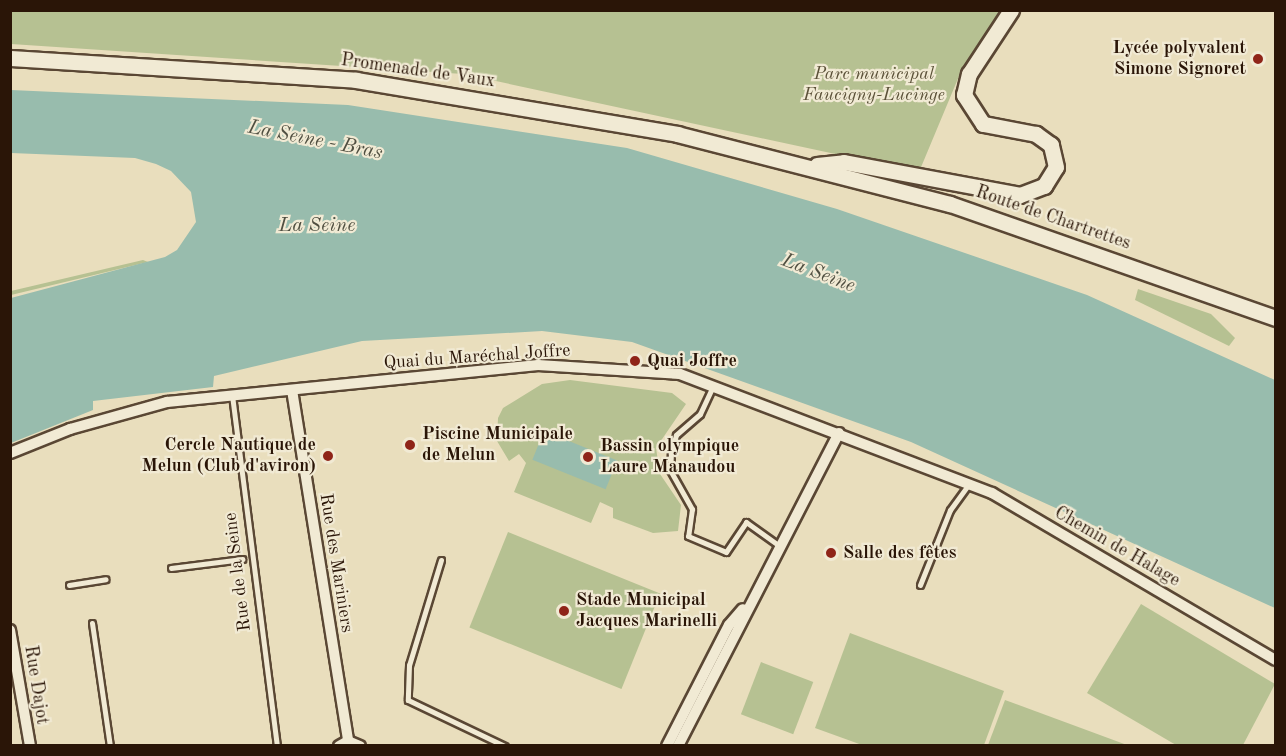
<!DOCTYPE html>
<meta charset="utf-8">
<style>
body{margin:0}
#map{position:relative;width:1286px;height:756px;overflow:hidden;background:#e9debd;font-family:"Old Standard TT",serif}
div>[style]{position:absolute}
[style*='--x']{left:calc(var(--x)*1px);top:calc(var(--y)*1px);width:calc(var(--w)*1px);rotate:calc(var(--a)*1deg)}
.green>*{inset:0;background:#b6c192;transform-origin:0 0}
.water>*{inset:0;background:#98bcad;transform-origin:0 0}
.roads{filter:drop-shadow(2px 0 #5a4734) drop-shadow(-2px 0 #5a4734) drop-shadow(0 2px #5a4734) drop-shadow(0 -2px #5a4734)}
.lane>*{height:5px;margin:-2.5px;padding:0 2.5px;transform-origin:2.5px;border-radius:2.5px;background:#f1ead4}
.street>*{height:10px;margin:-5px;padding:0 5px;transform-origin:5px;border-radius:5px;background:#f1ead4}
.secondary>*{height:15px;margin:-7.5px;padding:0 7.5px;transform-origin:7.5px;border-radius:7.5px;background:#f1ead4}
.dots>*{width:16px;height:16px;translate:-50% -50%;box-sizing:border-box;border:3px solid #f1ead4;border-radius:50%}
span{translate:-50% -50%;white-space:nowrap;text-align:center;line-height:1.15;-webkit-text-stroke:4.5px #f1ead4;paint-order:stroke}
.poi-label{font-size:18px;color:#2a1507;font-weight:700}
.right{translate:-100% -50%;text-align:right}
.left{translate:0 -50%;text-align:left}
.street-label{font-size:18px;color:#2a1507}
.park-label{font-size:18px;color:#5b5138;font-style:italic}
.water-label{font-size:20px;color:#504f41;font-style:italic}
.frame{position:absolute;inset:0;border:12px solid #2a1507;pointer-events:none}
</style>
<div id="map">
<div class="green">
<i style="clip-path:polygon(10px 11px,1004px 11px,962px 69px,919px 172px,463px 74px,11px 44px)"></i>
<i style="clip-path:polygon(143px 260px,148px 262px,11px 295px,11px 291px)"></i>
<i style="clip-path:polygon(1138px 289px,1211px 314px,1235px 338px,1229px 346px,1135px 300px)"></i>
<i style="clip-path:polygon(570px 380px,672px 393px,686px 404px,656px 448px,660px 474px,681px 505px,678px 531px,653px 533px,613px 518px,613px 508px,600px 502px,591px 523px,514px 492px,526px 463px,519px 454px,509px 461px,497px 441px,498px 418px,503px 408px,542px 384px)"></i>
<i style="left:508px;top:532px;width:164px;height:103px;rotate:22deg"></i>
<i style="clip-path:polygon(1141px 604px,1275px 684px,1243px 745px,1176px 745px,1087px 693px)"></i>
<i style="clip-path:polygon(850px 633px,1004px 691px,984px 745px,862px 745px,815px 728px)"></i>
<i style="left:761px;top:662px;width:56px;height:56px;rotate:21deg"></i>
<i style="clip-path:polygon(1005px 700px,1127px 745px,988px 745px)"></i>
</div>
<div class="water">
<i style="clip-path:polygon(11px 90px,348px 105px,627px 148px,837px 209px,1087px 295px,1275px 380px,1275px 608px,911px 442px,632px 342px,542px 331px,362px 341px,214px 376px,213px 387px,93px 401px,93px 410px,11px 443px,11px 298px,165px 257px,177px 250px,196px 222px,191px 192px,171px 171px,156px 164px,135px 158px,11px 153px)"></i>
<i style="left:544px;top:431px;width:79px;height:31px;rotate:22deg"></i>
</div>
<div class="roads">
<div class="lane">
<i style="--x:713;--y:386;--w:31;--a:115"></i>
<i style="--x:700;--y:414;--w:32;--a:139"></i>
<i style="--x:676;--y:435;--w:19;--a:106"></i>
<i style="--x:671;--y:453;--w:17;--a:93"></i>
<i style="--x:670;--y:470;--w:45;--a:60.6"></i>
<i style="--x:692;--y:509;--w:27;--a:98"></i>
<i style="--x:688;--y:536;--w:41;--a:22.8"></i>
<i style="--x:726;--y:552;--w:36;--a:-56"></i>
<i style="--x:746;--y:522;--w:43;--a:35.5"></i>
<i style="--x:232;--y:395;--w:354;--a:82.7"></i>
<i style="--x:441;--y:560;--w:110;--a:106.9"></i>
<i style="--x:409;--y:665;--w:35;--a:92"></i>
<i style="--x:408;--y:700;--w:107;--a:25.4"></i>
<i style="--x:171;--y:568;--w:72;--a:-7.2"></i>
<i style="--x:69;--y:585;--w:37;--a:-9"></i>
<i style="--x:920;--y:585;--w:81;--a:-68.2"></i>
<i style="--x:950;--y:510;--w:32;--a:-54"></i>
<i style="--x:92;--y:623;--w:124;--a:81.7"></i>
</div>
<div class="street">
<i style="--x:292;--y:390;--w:355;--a:80.9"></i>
<i style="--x:10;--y:453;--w:65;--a:-21.8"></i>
<i style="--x:70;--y:429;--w:101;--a:-15.6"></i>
<i style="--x:167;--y:402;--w:373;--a:-5.7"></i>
<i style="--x:538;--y:365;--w:142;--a:3.6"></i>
<i style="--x:680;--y:374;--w:334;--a:20.9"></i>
<i style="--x:992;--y:493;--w:329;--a:30.5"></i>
<i style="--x:10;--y:630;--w:118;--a:80.2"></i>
<i style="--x:339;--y:746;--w:10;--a:-29"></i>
<i style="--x:348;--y:741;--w:13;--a:23"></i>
<i style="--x:667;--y:746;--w:136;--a:-62.9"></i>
<i style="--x:729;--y:625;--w:21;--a:-49"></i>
<i style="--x:678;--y:746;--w:352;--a:-62.8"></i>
</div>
<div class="secondary">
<i style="--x:10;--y:58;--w:347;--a:3.6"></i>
<i style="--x:356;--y:80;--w:326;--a:9.5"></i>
<i style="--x:677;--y:134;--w:282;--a:14.4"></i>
<i style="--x:950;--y:204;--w:345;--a:19.3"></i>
<i style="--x:817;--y:165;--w:27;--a:-6"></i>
<i style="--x:844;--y:162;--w:179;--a:10.6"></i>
<i style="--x:1020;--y:195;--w:26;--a:-21"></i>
<i style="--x:1044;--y:186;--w:22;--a:-58"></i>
<i style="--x:1056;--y:167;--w:23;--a:-103"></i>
<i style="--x:1051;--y:145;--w:19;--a:-144"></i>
<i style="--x:1036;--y:134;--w:54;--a:-169.3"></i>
<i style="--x:983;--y:124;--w:35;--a:-123"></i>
<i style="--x:964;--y:95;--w:22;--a:-77"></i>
<i style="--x:969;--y:74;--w:77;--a:-56.7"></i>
</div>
</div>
<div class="dots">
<i style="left:1258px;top:59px;background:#8f2418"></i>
<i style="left:635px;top:361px;background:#8f2418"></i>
<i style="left:410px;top:445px;background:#8f2418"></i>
<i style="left:328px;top:456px;background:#8f2418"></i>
<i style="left:588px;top:457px;background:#8f2418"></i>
<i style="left:831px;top:553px;background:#8f2418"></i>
<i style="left:564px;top:611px;background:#8f2418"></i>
</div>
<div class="poi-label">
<span class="right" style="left:1246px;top:59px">Lycée polyvalent<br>Simone Signoret</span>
<span class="left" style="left:647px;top:361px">Quai Joffre</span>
<span class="left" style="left:422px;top:445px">Piscine Municipale<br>de Melun</span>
<span class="right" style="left:316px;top:456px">Cercle Nautique de<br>Melun (Club d'aviron)</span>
<span class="left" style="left:600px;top:457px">Bassin olympique<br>Laure Manaudou</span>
<span class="left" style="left:843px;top:553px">Salle des fêtes</span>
<span class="left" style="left:576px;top:611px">Stade Municipal<br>Jacques Marinelli</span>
</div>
<div class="street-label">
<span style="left:418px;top:71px;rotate:8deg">Promenade de Vaux</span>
<span style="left:1053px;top:218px;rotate:19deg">Route de Chartrettes</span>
<span style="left:477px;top:357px;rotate:-4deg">Quai du Maréchal Joffre</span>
<span style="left:1117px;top:547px;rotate:30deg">Chemin de Halage</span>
<span style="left:336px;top:563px;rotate:81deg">Rue des Mariniers</span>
<span style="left:238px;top:572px;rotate:-97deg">Rue de la Seine</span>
<span style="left:36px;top:685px;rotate:81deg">Rue Dajot</span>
</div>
<div class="park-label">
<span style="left:874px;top:85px">Parc municipal<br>Faucigny-Lucinge</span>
</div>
<div class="water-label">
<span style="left:315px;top:141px;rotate:11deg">La Seine - Bras</span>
<span style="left:317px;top:226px">La Seine</span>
<span style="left:818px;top:274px;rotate:21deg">La Seine</span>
</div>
<div class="frame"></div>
</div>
